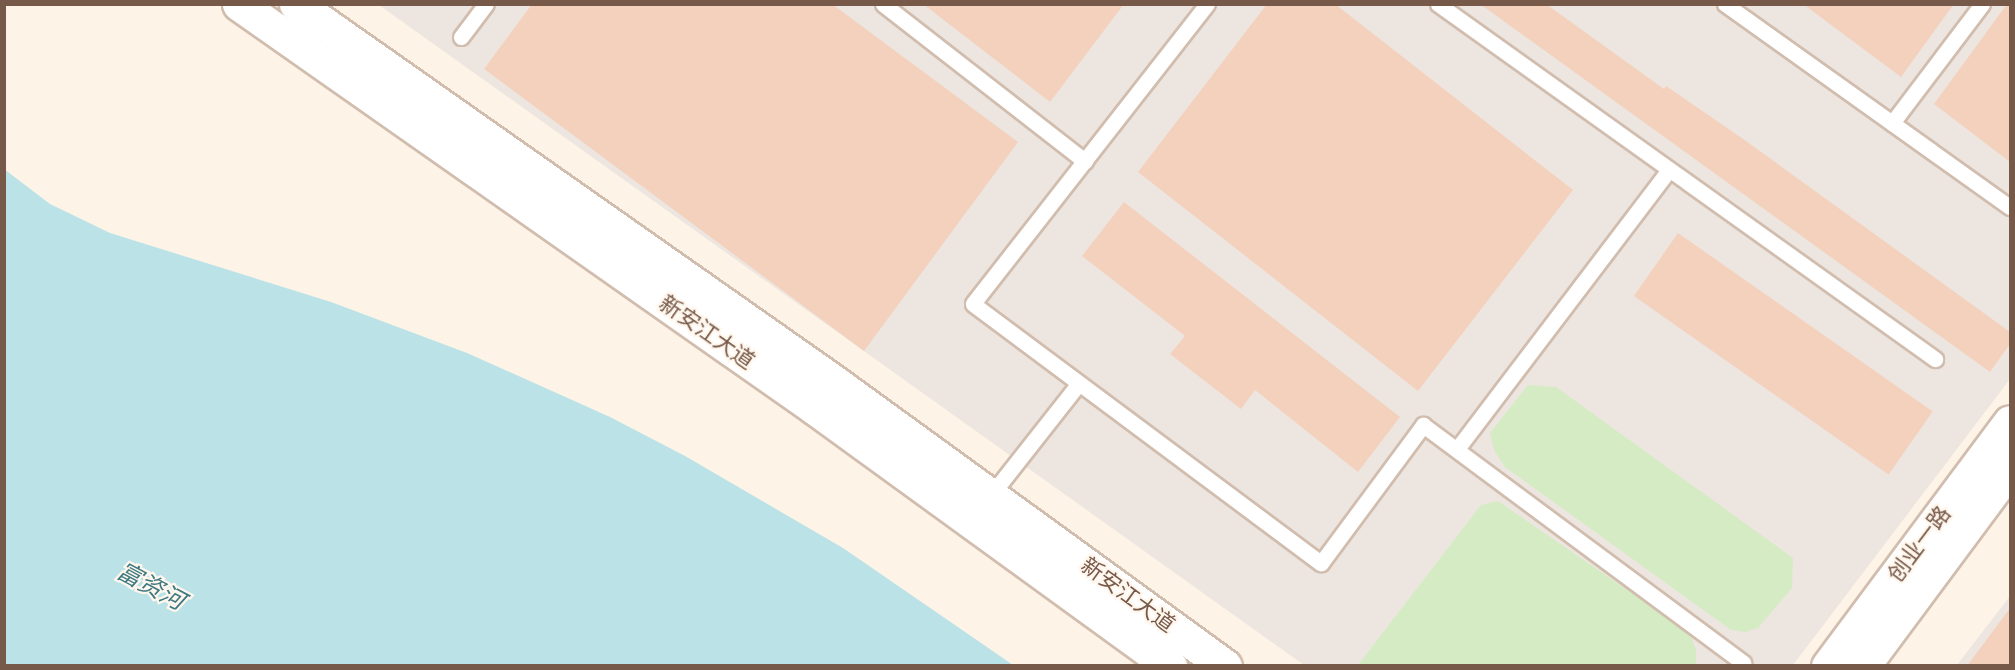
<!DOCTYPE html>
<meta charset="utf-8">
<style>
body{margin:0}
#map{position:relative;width:2015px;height:670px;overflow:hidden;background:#fdf3e6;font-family:Figtree,"Noto Sans SC",sans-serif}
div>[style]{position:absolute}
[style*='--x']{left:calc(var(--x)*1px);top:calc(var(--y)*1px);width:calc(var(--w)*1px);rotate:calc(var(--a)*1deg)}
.industrial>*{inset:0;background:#ede6e0}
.green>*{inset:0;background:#d5ebc4}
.water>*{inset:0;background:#bae2e7}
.building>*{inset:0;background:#f3d1bd;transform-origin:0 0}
.roads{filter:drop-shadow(2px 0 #d1bdae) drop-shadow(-2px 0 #d1bdae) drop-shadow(0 2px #d1bdae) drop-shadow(0 -2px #d1bdae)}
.lane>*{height:15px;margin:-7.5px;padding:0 7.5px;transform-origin:7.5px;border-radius:7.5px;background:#fff}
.secondary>*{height:33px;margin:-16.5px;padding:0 16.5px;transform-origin:16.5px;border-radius:16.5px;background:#fff}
span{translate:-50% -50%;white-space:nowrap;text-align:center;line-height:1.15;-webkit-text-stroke:4.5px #fff7ed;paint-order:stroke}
.street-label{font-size:22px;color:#77594a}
.water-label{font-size:24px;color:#3f7a83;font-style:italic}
.frame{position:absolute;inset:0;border:6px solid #77594a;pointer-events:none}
</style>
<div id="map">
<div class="industrial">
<i style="clip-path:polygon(379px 5px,2010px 5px,2010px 379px,1793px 665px,1304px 665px)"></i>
<i style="clip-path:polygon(2010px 596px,2010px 665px,1957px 665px)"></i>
</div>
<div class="green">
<i style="clip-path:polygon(1528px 385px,1556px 387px,1793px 558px,1792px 588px,1758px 628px,1745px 632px,1731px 630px,1505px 467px,1494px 450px,1490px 433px)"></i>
<i style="clip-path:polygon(1498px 501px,1690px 633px,1696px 650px,1696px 665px,1358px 665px,1481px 505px)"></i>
</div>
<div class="water">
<i style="clip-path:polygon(4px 169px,50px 204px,110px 233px,331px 302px,467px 353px,610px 417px,685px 456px,843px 548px,1013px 665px,5px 665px)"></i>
</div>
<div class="building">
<i style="clip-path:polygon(532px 4px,832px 4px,1018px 142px,864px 351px,484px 69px)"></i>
<i style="clip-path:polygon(923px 4px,1124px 4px,1050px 102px)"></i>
<i style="clip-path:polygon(1267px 4px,1335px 4px,1573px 190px,1418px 391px,1138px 172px)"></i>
<i style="clip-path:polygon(1480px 4px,1546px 4px,1664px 89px,1666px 86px,1746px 141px,2010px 332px,2010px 344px,1990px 372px)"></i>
<i style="clip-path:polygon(1803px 4px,1954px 4px,1901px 77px)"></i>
<i style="clip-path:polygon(2007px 4px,2010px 4px,2010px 162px,1934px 104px)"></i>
<i style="clip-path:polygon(1124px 202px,1400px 417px,1358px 472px,1255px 390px,1241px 409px,1170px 354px,1185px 336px,1082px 256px)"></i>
<i style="left:1678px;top:233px;width:311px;height:77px;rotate:35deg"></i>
<i style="clip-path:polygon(2010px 608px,2010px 666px,1967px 666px)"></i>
</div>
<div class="roads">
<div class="lane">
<i style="--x:883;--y:4;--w:256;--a:37.9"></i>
<i style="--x:1207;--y:4;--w:380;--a:128"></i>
<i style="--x:973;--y:304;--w:434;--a:36.7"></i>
<i style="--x:1321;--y:563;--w:172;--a:-53.5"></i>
<i style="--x:1423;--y:425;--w:399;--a:36.6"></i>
<i style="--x:1438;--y:4;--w:611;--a:35.54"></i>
<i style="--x:1725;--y:4;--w:350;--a:35.5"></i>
<i style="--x:461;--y:37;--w:41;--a:-52.9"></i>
<i style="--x:1892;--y:123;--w:149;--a:-52.9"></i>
<i style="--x:1457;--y:449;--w:350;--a:-52.8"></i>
<i style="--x:991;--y:495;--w:142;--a:-51.8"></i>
</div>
<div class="secondary">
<i style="--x:239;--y:4;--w:704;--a:35.05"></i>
<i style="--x:815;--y:408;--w:439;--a:36"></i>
<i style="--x:296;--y:4;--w:658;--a:35.09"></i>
<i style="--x:834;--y:382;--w:483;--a:36"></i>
<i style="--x:1828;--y:666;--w:304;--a:-53.3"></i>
<i style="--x:1863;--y:666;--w:247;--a:-53.4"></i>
</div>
</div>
<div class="street-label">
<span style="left:707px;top:332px;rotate:35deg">新安江大道</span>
<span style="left:1919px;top:544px;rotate:-53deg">创业一路</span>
<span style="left:1128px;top:595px;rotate:36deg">新安江大道</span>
</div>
<div class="water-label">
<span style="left:151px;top:586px;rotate:28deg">富资河</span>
</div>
<div class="frame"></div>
</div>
